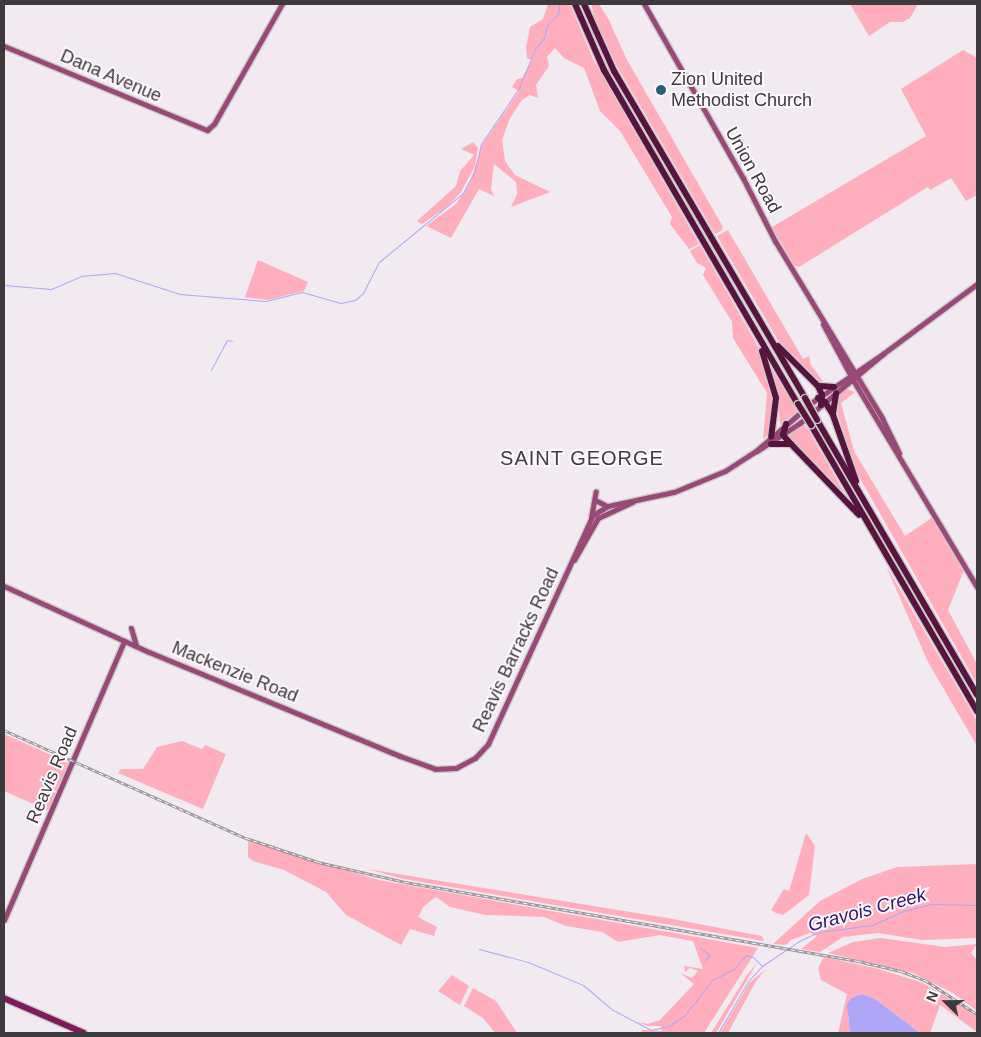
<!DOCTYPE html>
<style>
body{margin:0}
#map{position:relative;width:981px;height:1037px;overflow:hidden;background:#f1ebf1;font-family:Arial,sans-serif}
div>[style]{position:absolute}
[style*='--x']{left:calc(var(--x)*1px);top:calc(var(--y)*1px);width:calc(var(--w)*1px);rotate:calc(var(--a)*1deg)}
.green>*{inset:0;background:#feaebd}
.water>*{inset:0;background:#b0a6f8}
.stream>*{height:1px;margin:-0.5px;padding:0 0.5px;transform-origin:0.5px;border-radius:0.5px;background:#b0a6f8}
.roads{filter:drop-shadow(1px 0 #cdc8cd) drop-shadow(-1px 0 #cdc8cd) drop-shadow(0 1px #cdc8cd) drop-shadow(0 -1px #cdc8cd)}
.secondary>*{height:5px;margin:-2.5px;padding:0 2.5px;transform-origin:2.5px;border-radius:2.5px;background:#994975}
.primary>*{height:5.5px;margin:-2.75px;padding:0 2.75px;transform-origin:2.75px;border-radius:2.75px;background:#801a59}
.highway>*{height:6px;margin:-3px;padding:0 3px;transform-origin:3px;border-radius:3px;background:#56153c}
.rail>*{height:3px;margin-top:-1.5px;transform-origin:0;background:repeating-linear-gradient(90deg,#fef8fe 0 4px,#969296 0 8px);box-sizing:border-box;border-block:1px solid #969296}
.bridges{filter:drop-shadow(1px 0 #cdc8cd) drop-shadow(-1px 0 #cdc8cd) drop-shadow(0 1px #cdc8cd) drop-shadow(0 -1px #cdc8cd)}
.highway-bridge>*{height:6px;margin:-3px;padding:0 3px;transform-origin:3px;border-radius:3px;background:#56153c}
.dots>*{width:14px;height:14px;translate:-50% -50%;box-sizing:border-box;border:2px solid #fef8fe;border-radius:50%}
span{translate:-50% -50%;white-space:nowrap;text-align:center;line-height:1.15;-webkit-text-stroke:4px #fef8fe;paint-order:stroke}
.street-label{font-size:18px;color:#3c3a3c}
.poi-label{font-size:18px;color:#3c3a3c}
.left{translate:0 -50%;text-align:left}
.water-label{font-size:19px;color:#311471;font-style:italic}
.quarter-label{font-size:20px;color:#413c41;letter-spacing:1px}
.frame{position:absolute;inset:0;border:5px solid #3c3a3c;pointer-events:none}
.north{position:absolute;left:921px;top:977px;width:50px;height:50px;-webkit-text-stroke:4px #fef8fe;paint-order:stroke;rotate:292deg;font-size:14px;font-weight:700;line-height:20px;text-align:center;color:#3c3a3c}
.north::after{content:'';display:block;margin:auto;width:18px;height:22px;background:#3c3a3c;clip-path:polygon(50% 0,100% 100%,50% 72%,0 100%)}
</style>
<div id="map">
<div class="green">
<i style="clip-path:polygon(548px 4px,570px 4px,593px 59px,699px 244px,689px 249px,670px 224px,672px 217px,620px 131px,600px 111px,584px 68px,564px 58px,555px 48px,547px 57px,549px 66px,536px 85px,538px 98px,530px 95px,522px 100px,510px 118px,502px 140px,505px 161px,515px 175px,550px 192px,511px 207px,517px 194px,516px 182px,494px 164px,491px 189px,494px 196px,479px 189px,451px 238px,426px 226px,456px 204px,470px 183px,482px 145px,519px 91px,512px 87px,517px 79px,522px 78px,532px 60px,527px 58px,526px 47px,530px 27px,543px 19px)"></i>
<i style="clip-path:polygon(591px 4px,599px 4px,608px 18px,626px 58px,723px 227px,721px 231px,715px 234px,617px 66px,595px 19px)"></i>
<i style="clip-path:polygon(850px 4px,918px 4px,910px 18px,903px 22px,890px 22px,869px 36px)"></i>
<i style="clip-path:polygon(963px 50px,977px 58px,977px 195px,966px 201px,951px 178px,930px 190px,928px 187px,799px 267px,794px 265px,772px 227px,926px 136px,901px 89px)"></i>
<i style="clip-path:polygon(473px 142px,478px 148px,475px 166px,461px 192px,447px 207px,422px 224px,417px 221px,456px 186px,460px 171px,474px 155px,461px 149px)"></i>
<i style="clip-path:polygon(728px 230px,803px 359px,809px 356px,811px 365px,822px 380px,822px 386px,779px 342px,717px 236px)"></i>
<i style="clip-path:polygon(700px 245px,760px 350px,770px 380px,773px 399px,769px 434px,763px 439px,767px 393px,733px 338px,732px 322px,703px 275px,706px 268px,697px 263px,690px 251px)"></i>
<i style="clip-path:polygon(258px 260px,308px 282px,304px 291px,268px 300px,245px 297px)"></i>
<i style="clip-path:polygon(772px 369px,797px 411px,780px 425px,777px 388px)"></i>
<i style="clip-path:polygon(847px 389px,855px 392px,841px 403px,854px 451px,905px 536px,933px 517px,964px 570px,948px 610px,977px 664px,977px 684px,858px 475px,835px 406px,838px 396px)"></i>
<i style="clip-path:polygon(802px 423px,808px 429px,846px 496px,786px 435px)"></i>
<i style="clip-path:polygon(886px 566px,977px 721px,977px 746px,928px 662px)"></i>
<i style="clip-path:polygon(4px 734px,69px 763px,49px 811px,4px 791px)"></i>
<i style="clip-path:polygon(182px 741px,202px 749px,205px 745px,226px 754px,203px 809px,118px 773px,121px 769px,143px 769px,157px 747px)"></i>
<i style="clip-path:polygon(806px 833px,815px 846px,809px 895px,783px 915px,776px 913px,771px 910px,784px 889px,789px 891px)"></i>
<i style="clip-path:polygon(248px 841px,379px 880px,758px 948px,704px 1033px,642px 1033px,642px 1030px,662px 1031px,661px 1026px,648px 1026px,637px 1022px,648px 1024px,660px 1020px,694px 984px,680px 973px,692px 978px,698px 971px,690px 968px,685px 972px,684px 966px,703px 969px,693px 941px,660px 935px,618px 942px,602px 932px,566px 926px,544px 917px,486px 915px,450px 907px,436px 897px,424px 906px,418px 917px,437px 927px,434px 936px,410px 929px,401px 945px,346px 915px,326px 892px,284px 870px,253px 861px,248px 857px)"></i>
<i style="clip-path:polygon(977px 864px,977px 938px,922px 940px,878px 933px,843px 937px,820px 952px,801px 949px,817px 936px,810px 933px,791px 940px,786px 945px,773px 944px,820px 901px,862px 879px,897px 867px)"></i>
<i style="clip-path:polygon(367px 869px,667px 918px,762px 936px,764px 941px,404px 879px)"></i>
<i style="clip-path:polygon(881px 938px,945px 947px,977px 944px,971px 953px,977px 960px,977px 1011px,953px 993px,913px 973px,828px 953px,853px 942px)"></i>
<i style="clip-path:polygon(824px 957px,879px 969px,923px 983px,973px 1013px,977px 1018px,977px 1032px,940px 1005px,930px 1033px,920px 1033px,875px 999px,862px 994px,851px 998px,848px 1015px,850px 1033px,838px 1033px,847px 994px,821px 980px,818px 968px)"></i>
<i style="clip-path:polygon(757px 963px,716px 1033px,711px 1033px,747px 975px)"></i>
<i style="clip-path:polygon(766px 969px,756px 981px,728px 1033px,720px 1033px,750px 982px)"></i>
<i style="clip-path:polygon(452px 975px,469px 986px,460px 1005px,438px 991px)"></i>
<i style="clip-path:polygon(473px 988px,496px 1001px,517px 1033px,495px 1033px,483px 1018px,464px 1006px)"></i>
</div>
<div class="water">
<i style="clip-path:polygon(862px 994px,875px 999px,920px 1033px,850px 1033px,847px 1005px,851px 998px)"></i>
</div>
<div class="stream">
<i style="--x:4;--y:285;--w:47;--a:4.9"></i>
<i style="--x:51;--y:289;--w:33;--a:-23"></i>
<i style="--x:81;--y:276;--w:34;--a:-5"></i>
<i style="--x:115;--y:273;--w:68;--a:17.9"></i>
<i style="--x:180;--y:294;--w:86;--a:4.7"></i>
<i style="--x:266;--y:301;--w:37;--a:-14"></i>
<i style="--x:302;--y:292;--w:41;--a:15.8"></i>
<i style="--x:341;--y:303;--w:14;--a:-12"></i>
<i style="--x:355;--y:300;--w:11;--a:-41"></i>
<i style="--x:363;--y:293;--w:35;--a:-63"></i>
<i style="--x:379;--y:262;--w:109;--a:-39.4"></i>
<i style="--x:463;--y:193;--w:26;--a:-62"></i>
<i style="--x:475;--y:170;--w:27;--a:-77"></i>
<i style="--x:481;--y:144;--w:68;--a:-55.8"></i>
<i style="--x:519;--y:88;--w:42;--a:-67.7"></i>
<i style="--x:535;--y:49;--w:14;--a:-51"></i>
<i style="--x:544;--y:38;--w:13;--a:-77"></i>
<i style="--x:547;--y:25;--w:16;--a:-45"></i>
<i style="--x:558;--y:14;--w:10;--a:-84"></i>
<i style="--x:211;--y:370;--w:34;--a:-62"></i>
<i style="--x:227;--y:340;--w:5;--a:11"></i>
<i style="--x:700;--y:948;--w:12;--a:35"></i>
<i style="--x:710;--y:955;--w:9;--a:131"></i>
<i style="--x:479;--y:949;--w:51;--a:14.9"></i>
<i style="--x:528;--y:962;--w:60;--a:22.7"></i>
<i style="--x:583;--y:985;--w:39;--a:40"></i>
<i style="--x:613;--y:1010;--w:43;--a:27.8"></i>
<i style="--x:651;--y:1030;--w:18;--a:-13"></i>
<i style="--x:669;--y:1026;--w:18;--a:-34"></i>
<i style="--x:684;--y:1016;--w:46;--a:-52.1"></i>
<i style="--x:712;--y:980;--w:25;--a:-27"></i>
<i style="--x:734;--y:969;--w:18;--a:-49"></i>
<i style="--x:746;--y:955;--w:7;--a:16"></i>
<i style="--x:753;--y:957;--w:13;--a:45"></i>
<i style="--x:718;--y:1033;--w:61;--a:-59.7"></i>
<i style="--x:749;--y:980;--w:19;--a:-47"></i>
<i style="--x:762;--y:966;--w:45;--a:-34"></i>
<i style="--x:799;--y:941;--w:21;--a:-25"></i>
<i style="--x:818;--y:932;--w:54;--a:-7.4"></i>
<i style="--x:872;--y:925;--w:34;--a:-24"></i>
<i style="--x:903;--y:911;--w:30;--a:-14"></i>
<i style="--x:932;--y:904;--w:45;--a:1.3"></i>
</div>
<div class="roads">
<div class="secondary">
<i style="--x:644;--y:4;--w:200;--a:60.4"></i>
<i style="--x:743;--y:178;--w:71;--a:63.1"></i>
<i style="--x:775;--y:241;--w:207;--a:58.8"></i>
<i style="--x:882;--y:418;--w:39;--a:64"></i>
<i style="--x:4;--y:46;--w:220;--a:22.5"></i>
<i style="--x:207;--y:130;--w:9;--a:-41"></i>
<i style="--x:214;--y:124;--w:138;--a:-60.5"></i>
<i style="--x:823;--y:324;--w:64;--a:61.8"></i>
<i style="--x:853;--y:380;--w:241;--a:59.1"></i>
<i style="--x:757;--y:451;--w:51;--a:-33.1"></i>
<i style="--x:800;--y:423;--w:109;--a:-39.8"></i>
<i style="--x:884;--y:353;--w:116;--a:-36.6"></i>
<i style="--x:597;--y:501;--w:11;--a:27"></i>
<i style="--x:591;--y:518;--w:27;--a:-80"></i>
<i style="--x:574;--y:560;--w:48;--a:-60.3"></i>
<i style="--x:598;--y:518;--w:38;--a:-25"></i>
<i style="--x:4;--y:586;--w:159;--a:24.5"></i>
<i style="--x:149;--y:652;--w:272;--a:22.5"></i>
<i style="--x:400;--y:756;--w:37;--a:20"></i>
<i style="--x:435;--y:769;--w:21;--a:-3"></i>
<i style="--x:456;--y:768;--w:21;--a:-28"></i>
<i style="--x:475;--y:758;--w:19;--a:-47"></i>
<i style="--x:488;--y:744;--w:252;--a:-65.4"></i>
<i style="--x:593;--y:515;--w:17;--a:-31"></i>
<i style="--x:608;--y:506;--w:67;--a:-12"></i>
<i style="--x:674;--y:492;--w:55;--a:-22.4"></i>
<i style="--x:725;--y:471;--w:37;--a:-33"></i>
<i style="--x:756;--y:451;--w:77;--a:-40.8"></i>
<i style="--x:814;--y:401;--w:85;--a:-34.4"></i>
<i style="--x:131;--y:628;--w:18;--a:74"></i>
<i style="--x:4;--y:920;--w:304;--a:-66.7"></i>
</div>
<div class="primary">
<i style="--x:4;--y:998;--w:87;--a:23.6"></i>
</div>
<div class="highway">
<i style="--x:575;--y:4;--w:72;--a:66.3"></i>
<i style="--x:604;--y:70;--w:386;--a:59.9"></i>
<i style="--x:584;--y:4;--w:73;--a:65.9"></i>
<i style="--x:614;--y:71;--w:379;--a:59.7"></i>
<i style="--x:778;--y:346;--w:57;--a:45"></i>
<i style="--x:818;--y:386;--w:10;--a:66"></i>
<i style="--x:822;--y:395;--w:10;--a:96"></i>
<i style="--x:762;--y:351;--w:49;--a:73.4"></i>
<i style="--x:776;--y:398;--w:39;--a:97"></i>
<i style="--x:819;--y:386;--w:15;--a:4"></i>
<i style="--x:818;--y:398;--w:8;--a:30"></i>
<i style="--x:825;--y:402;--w:15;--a:58"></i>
<i style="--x:833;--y:415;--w:70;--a:70.8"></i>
<i style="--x:833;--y:413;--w:20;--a:-81"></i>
<i style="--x:817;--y:420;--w:318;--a:59.8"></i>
<i style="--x:786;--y:424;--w:11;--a:105"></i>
<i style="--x:783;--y:435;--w:9;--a:49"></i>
<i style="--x:811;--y:425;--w:331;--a:59.9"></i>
<i style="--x:771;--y:444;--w:20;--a:0"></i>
<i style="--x:791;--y:444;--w:98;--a:46.2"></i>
</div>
</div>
<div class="rail">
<i style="--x:4;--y:730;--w:265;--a:24.1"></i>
<i style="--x:246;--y:838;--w:76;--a:18.4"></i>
<i style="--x:318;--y:862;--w:89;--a:12.9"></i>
<i style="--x:405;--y:882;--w:460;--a:9.9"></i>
<i style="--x:858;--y:961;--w:44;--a:13.1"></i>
<i style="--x:901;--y:971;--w:26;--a:21"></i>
<i style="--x:925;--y:980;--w:62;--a:33.2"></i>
</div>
<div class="bridges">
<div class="highway-bridge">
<i style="--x:805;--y:398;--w:25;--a:61"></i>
<i style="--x:798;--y:404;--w:25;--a:58"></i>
</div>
</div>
<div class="dots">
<i style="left:661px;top:90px;background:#266079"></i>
</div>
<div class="street-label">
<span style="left:111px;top:76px;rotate:23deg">Dana Avenue</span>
<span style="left:753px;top:170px;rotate:61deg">Union Road</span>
<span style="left:516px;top:650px;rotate:-65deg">Reavis Barracks Road</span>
<span style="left:235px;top:672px;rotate:22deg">Mackenzie Road</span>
<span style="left:52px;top:775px;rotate:-67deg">Reavis Road</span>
</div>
<div class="poi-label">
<span class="left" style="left:671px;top:90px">Zion United<br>Methodist Church</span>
</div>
<div class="water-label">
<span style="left:867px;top:910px;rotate:-15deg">Gravois Creek</span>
</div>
<div class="quarter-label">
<span style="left:582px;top:458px">SAINT GEORGE</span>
</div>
<div class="frame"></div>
<div class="north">N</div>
</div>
